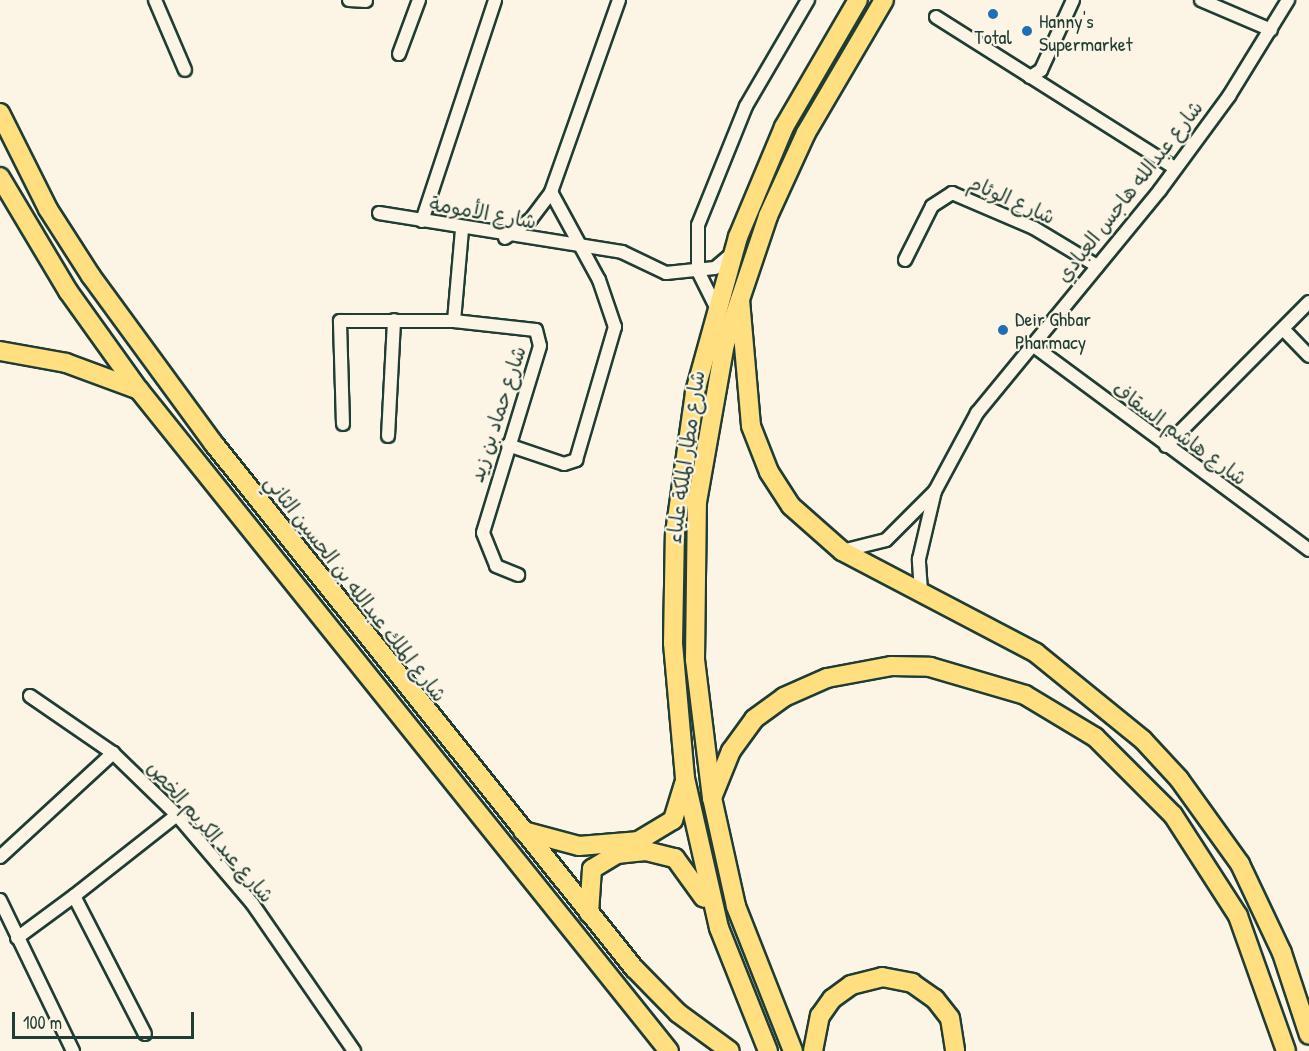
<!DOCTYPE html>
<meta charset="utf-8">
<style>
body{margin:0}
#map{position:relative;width:1309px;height:1051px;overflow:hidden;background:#fcf5e5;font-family:"Patrick Hand","Playpen Sans Arabic",sans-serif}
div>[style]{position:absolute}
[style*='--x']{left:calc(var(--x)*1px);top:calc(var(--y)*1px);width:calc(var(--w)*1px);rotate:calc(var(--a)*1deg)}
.roads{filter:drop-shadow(2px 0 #1f3d34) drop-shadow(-2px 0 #1f3d34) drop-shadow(0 2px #1f3d34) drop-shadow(0 -2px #1f3d34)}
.minor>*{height:12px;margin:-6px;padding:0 6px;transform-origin:6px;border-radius:6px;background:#fcf5e5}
.highway>*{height:18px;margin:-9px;padding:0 9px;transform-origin:9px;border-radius:9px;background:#ffdf80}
.dots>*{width:16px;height:16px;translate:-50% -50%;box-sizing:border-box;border:3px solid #fcf5e5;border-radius:50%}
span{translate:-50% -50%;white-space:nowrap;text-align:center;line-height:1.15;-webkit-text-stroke:4.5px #fcf5e5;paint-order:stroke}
.poi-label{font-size:20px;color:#1f3d34}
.left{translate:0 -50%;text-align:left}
.street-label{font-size:20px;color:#1f3d34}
.scale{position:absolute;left:12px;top:1012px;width:182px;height:27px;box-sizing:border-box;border:3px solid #1f3d34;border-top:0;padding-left:8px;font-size:18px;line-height:21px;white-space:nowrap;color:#1f3d34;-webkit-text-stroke:4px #fcf5e5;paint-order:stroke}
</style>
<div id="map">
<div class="roads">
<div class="minor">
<i style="--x:155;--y:0;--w:76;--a:66.8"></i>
<i style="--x:349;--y:0;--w:17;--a:3"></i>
<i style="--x:1201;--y:0;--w:76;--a:23.2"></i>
<i style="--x:936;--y:17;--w:283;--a:32.3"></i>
<i style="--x:399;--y:54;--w:58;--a:-69.7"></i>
<i style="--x:1030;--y:77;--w:13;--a:-32"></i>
<i style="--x:1041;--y:70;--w:77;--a:-65.4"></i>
<i style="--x:379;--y:213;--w:246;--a:9.1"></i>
<i style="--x:622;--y:252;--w:49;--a:25.5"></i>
<i style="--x:666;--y:273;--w:49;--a:-5.8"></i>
<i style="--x:715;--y:268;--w:23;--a:-40"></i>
<i style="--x:422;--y:221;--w:233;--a:-71.7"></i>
<i style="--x:505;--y:238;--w:32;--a:-36"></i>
<i style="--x:531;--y:219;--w:34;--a:-53"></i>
<i style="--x:551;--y:192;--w:204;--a:-70.5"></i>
<i style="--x:905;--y:260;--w:60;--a:-63.4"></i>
<i style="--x:932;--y:206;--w:24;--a:-33"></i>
<i style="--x:952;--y:193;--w:89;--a:23.1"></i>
<i style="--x:1034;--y:228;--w:74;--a:31.1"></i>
<i style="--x:716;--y:307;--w:40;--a:-116.6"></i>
<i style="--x:698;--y:271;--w:46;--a:-90"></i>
<i style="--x:698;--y:225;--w:128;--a:-68"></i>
<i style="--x:746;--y:106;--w:123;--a:-59.7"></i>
<i style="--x:454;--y:321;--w:92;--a:-85"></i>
<i style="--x:1284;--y:330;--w:36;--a:46"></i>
<i style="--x:1031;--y:344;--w:346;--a:36.5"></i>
<i style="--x:343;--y:424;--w:103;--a:-91.7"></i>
<i style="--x:340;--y:321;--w:114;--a:0"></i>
<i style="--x:454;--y:321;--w:82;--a:6.3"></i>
<i style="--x:536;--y:330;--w:16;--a:76"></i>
<i style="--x:540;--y:346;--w:195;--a:107"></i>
<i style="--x:483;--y:533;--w:35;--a:68"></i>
<i style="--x:496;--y:566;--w:24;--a:22"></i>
<i style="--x:388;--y:436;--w:116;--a:-87"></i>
<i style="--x:508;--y:445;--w:59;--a:18.7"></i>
<i style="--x:564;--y:464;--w:13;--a:-18"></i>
<i style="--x:576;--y:460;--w:139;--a:-73.7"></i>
<i style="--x:615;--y:327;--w:50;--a:-108.8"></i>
<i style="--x:599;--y:280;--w:100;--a:-118.6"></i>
<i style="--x:1166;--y:446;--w:203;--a:-45.2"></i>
<i style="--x:842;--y:551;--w:45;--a:-14"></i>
<i style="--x:886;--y:540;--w:69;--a:-45"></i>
<i style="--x:921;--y:591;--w:32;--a:-94"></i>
<i style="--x:919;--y:559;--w:70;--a:-76.8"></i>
<i style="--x:935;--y:491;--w:89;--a:-61.7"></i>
<i style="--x:977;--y:413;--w:288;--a:-50.6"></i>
<i style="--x:1160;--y:190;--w:117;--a:-53.7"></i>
<i style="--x:1229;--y:96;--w:113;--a:-58.4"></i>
<i style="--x:30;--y:696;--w:101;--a:34.5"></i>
<i style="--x:113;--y:753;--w:89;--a:44.1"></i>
<i style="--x:177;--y:815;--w:116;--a:49.6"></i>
<i style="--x:252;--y:903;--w:180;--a:55.4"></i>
<i style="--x:0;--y:857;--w:154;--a:-42.6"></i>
<i style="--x:74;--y:896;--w:131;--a:-38.2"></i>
<i style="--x:0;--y:900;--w:168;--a:64.2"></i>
<i style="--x:17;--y:938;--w:71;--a:-36.4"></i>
<i style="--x:74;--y:896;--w:155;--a:62.8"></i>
</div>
<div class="highway">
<i style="--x:0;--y:113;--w:107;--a:63.4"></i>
<i style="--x:48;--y:209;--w:80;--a:57.3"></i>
<i style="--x:91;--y:276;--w:208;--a:53.8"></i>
<i style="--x:214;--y:444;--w:672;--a:51.29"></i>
<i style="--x:634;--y:968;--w:63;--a:45.6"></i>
<i style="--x:678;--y:1013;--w:64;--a:36.2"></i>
<i style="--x:0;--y:177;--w:133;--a:59.2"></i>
<i style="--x:68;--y:291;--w:122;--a:54.4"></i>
<i style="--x:139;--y:390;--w:847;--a:51.28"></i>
<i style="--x:740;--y:300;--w:126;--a:85"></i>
<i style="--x:751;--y:426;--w:49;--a:68.6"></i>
<i style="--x:769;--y:472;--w:40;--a:57.1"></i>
<i style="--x:791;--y:506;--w:68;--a:41.4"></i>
<i style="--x:842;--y:551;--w:219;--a:27.7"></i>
<i style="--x:1036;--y:653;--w:138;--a:39.1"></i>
<i style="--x:1143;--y:740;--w:53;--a:47.3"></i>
<i style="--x:1179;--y:779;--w:105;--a:54.3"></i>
<i style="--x:1240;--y:864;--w:98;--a:64.7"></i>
<i style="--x:1282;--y:953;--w:86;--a:71.8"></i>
<i style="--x:0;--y:351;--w:67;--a:10.3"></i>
<i style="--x:66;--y:363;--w:78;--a:20.3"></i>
<i style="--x:712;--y:798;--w:51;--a:-68"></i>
<i style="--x:731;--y:751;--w:39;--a:-54"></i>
<i style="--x:754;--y:719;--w:37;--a:-36"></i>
<i style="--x:784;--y:697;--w:47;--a:-23.8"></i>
<i style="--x:827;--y:678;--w:65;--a:-10.6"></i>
<i style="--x:891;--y:666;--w:39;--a:1"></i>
<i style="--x:930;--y:667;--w:99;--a:16.4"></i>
<i style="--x:1025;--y:695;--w:82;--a:31"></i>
<i style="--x:1095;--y:737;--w:110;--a:45"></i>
<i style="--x:1173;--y:815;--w:120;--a:57.2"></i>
<i style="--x:1238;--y:916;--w:143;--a:70.4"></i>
<i style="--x:523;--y:831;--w:58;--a:15"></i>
<i style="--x:579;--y:846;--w:59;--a:-4.8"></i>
<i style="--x:638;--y:841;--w:41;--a:-31"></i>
<i style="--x:673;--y:820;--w:38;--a:-73"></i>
<i style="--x:589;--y:913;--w:44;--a:-86.1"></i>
<i style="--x:592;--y:869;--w:29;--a:-31"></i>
<i style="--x:617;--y:854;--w:29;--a:-6"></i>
<i style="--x:646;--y:851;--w:30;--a:14"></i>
<i style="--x:675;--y:858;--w:49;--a:54.1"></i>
<i style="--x:768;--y:1051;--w:132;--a:-111.7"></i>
<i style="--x:719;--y:928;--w:154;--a:-102.8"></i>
<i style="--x:685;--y:778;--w:136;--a:-95.1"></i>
<i style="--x:673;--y:643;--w:110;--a:-89"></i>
<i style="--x:675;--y:533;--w:142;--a:-81.9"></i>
<i style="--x:695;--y:392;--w:161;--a:-74.5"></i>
<i style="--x:738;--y:237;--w:119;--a:-67.3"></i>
<i style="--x:784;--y:127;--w:147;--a:-59.8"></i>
<i style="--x:793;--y:1051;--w:156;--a:-111.5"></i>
<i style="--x:736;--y:906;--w:111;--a:-102.5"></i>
<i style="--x:712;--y:798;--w:139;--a:-97"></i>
<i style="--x:695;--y:660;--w:158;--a:-89.3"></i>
<i style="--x:697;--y:502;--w:160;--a:-80"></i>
<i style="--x:725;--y:344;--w:135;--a:-71.4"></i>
<i style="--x:768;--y:216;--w:91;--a:-65.4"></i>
<i style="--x:806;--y:133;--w:154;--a:-59.6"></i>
<i style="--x:813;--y:1051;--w:36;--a:-79"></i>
<i style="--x:820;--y:1016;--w:21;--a:-55"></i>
<i style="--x:832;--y:999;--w:24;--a:-36"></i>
<i style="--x:851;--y:985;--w:32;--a:-14"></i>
<i style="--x:882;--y:977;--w:31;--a:11"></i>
<i style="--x:912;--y:983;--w:28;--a:35"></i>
<i style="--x:935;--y:999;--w:24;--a:52"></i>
<i style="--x:950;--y:1018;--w:33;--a:81"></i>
</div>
</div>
<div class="dots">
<i style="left:993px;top:14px;background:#1f6fb2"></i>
<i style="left:1027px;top:31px;background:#1f6fb2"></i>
<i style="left:1003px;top:330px;background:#1f6fb2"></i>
</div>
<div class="poi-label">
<span class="left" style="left:1039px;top:32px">Hanny's<br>Supermarket</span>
<span style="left:993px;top:36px">Total</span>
<span class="left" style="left:1015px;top:330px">Deir Ghbar<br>Pharmacy</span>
</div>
<div class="street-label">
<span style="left:1129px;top:191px;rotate:-52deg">شارع عبدالله هاجس العبادي</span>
<span style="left:1012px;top:199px;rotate:24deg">شارع الوئام</span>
<span style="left:483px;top:212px;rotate:10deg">شارع الأمومة</span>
<span style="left:497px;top:414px;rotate:-72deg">شارع حماد بن زيد</span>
<span style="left:1180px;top:433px;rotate:36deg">شارع هاشم السقاف</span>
<span style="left:685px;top:457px;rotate:-82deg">شارع مطار الملكة علياء</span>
<span style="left:356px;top:588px;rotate:52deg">شارع الملك عبدالله بن الحسين الثاني</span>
<span style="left:211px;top:831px;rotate:49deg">شارع عبد الكريم الخص</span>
</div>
<div class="scale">100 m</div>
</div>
